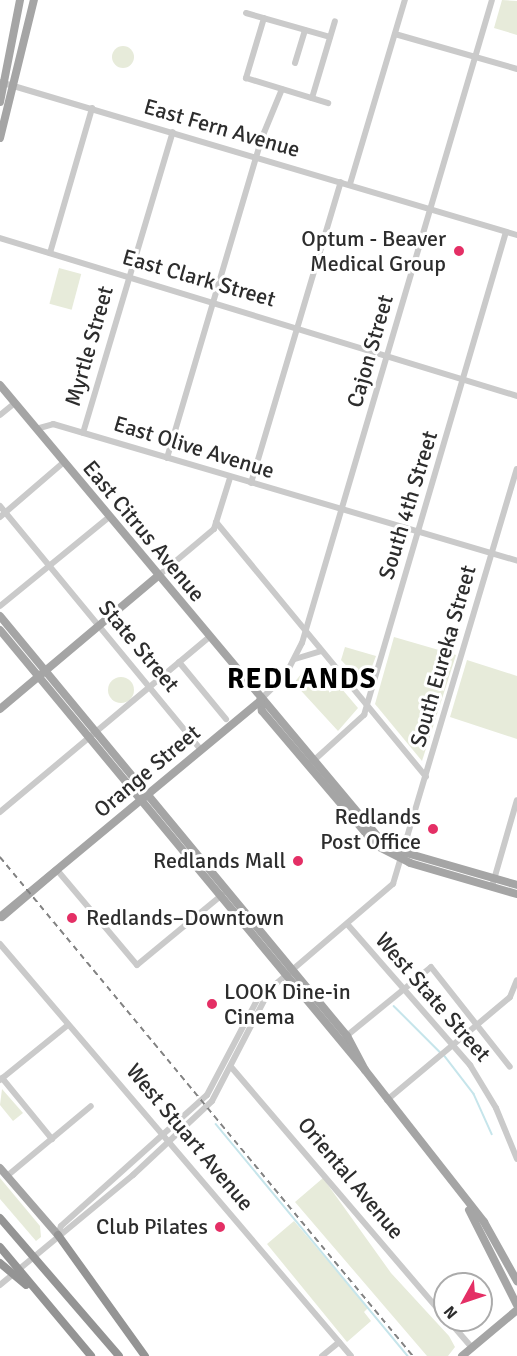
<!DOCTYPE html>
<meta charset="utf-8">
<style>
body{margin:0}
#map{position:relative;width:517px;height:1356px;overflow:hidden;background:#fff;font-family:Signika,sans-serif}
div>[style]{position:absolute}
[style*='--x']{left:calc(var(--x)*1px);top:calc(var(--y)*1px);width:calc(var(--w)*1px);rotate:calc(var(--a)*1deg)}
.green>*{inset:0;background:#e7ebda;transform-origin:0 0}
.round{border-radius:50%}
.stream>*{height:1.5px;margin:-0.75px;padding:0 0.75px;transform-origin:0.75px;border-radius:0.75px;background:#c6e5eb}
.minor>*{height:6px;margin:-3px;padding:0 3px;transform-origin:3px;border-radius:3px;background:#cacaca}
.major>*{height:8px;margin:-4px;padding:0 4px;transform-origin:4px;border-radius:4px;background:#a5a5a5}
.highway>*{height:8px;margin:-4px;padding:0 4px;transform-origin:4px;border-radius:4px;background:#949494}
.rail>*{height:1.5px;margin-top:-0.75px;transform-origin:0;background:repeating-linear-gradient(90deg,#828282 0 6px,transparent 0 10.5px)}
.dots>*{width:16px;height:16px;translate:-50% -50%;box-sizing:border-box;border:3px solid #fff;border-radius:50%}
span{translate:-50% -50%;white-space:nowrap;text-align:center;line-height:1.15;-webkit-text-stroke:6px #fff;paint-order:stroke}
.street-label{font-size:22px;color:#2d2d2d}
.poi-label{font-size:22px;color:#2d2d2d}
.right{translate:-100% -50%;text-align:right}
.left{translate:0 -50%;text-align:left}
.district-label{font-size:28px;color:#000;font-weight:700;letter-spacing:1.5px}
.north{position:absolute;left:433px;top:1272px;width:60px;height:60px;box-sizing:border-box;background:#fff;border:2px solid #ababab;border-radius:50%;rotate:230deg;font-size:16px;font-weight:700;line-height:24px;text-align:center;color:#2d2d2d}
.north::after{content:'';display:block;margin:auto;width:21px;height:27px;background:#e42f65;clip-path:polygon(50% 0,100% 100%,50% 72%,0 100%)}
</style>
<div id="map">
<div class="green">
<i style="clip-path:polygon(502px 0,517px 1px,517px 35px,494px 28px)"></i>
<i class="round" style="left:112px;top:46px;width:22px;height:22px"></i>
<i style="left:59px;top:268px;width:23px;height:37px;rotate:15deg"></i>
<i style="clip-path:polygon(394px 637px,456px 655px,422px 761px,375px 704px)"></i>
<i style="clip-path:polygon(345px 647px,376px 656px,365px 685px,341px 660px)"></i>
<i style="clip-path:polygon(467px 660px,517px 676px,517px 739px,450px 717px)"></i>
<i style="clip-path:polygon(305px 669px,325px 691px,336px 682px,358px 708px,338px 731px,294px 683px)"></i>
<i class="round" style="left:108px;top:677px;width:26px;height:26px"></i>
<i style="clip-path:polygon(2px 1089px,23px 1113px,13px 1121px,0 1105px)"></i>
<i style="clip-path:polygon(0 1178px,40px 1226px,41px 1237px,36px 1241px,0 1199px)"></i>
<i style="clip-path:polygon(323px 1178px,391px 1273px,449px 1336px,455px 1347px,448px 1356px,427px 1356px,295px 1202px)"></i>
<i style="clip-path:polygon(294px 1221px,368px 1308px,364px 1312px,371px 1321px,347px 1342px,267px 1244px)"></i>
</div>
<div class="stream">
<i style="--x:394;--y:1006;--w:65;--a:45"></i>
<i style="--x:444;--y:1055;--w:49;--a:52.4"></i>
<i style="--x:474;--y:1094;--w:44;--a:65.8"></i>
<i style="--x:216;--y:1124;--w:301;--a:50.4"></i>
</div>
<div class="minor">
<i style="--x:246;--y:13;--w:87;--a:15.9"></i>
<i style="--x:264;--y:18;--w:63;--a:106.7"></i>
<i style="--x:246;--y:78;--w:86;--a:17"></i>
<i style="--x:395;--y:34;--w:127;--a:16"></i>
<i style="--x:295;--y:63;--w:34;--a:-73"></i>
<i style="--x:0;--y:82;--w:539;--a:16.49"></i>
<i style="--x:312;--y:98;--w:80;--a:-73.4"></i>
<i style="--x:350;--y:184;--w:192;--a:-73.4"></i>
<i style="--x:0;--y:238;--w:541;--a:16.99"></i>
<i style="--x:50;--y:253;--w:151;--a:-73.8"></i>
<i style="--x:0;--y:415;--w:19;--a:-39"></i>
<i style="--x:36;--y:429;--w:18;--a:-16"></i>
<i style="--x:53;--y:424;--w:484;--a:16.4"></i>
<i style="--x:83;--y:433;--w:314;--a:-73.4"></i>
<i style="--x:167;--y:458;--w:332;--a:-73.5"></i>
<i style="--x:261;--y:140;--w:55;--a:-67.6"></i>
<i style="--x:251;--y:483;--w:314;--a:-73.4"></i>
<i style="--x:0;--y:506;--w:316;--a:50.5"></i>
<i style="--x:0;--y:517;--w:84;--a:-40.7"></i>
<i style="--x:216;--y:522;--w:330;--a:50.5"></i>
<i style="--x:158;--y:576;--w:73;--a:-40"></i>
<i style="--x:214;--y:529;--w:53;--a:-72.6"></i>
<i style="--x:0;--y:606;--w:141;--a:-39.2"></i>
<i style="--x:295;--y:659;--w:27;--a:-17"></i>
<i style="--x:179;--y:662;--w:74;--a:50.5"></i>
<i style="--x:260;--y:700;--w:35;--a:-44"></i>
<i style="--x:285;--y:676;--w:37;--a:-63"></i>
<i style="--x:302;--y:643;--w:670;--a:-73.54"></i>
<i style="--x:311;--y:763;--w:72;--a:-42.2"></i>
<i style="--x:364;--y:715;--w:503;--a:-73.62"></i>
<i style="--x:0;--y:812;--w:273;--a:-39.9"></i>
<i style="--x:57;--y:870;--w:124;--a:49.9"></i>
<i style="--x:137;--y:965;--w:110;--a:-39.5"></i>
<i style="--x:493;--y:883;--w:86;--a:-73.9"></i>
<i style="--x:348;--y:925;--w:186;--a:48.9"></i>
<i style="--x:470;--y:1065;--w:50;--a:58.8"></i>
<i style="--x:496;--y:1108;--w:55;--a:67.6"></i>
<i style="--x:0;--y:944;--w:541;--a:49.57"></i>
<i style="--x:344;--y:1038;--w:112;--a:-39.2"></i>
<i style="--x:431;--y:967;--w:127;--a:51.7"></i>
<i style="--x:232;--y:1068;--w:328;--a:49.5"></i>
<i style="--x:2;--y:1078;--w:79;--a:50.7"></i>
<i style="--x:0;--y:1080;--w:87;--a:-39"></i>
<i style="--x:387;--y:1100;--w:160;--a:-39.9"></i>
<i style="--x:510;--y:997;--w:18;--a:-68"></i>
<i style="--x:7;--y:1176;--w:109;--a:-39.8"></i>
<i style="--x:58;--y:1235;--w:9;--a:-72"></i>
<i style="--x:61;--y:1226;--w:196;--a:-41.9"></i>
<i style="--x:207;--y:1095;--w:107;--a:-62.2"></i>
<i style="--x:257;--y:1000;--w:179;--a:-40.5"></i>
<i style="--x:393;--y:884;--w:433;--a:-73.4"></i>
<i style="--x:0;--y:1285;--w:173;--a:-39.6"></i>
<i style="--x:133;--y:1175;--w:108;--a:-43.1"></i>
<i style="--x:212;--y:1101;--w:119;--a:-62.6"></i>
<i style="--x:448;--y:1320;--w:37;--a:49"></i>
<i style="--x:322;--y:1356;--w:22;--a:-39"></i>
</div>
<div class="major">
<i style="--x:0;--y:102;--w:104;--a:-78.9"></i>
<i style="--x:0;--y:138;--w:142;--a:-76.2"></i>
<i style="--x:0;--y:385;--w:591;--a:50.08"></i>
<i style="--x:379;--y:838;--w:28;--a:30"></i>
<i style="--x:403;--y:852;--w:119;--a:16.1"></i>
<i style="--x:0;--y:616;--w:545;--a:50.44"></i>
<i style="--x:347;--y:1036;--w:38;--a:62"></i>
<i style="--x:0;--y:630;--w:572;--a:50.32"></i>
<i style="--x:365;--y:1070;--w:193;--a:51.9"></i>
<i style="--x:484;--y:1222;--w:68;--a:60.8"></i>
<i style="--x:260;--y:701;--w:10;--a:79"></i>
<i style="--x:262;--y:711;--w:177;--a:49.6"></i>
<i style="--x:377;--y:846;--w:37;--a:27"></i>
<i style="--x:410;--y:863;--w:111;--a:16.2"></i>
<i style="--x:0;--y:709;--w:207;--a:-40.1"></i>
<i style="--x:0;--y:917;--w:338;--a:-39.7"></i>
<i style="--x:2;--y:917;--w:72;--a:-40.5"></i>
<i style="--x:0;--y:1168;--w:89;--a:49.1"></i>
<i style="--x:469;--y:1210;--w:106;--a:63.2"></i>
<i style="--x:462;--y:1356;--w:72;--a:-39.9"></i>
</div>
<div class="highway">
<i style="--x:0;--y:1218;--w:182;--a:49.2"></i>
<i style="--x:58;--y:1235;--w:149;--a:54.3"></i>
<i style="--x:0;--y:1247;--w:142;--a:50.1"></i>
<i style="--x:0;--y:1263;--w:34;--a:40"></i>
</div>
<div class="rail">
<i style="--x:0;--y:857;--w:648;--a:50.39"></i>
</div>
<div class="dots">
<i style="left:459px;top:251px;background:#e42f65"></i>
<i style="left:433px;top:829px;background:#e42f65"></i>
<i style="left:298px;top:861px;background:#e42f65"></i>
<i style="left:72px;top:918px;background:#e42f65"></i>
<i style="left:212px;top:1004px;background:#e42f65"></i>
<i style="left:220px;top:1227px;background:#e42f65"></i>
</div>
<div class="street-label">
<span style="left:222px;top:128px;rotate:16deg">East Fern Avenue</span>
<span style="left:199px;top:278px;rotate:16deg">East Clark Street</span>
<span style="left:89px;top:346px;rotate:-74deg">Myrtle Street</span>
<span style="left:370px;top:351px;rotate:-74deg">Cajon Street</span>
<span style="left:194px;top:447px;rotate:17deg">East Olive Avenue</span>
<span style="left:408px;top:505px;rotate:-73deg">South 4th Street</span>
<span style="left:144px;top:531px;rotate:50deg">East Citrus Avenue</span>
<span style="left:139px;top:646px;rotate:50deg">State Street</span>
<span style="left:443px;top:656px;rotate:-74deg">South Eureka Street</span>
<span style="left:147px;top:771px;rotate:-40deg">Orange Street</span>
<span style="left:433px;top:997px;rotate:49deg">West State Street</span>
<span style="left:190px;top:1137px;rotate:50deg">West Stuart Avenue</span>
<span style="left:351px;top:1178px;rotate:50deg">Oriental Avenue</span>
</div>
<div class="poi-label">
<span class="right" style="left:446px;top:251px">Optum - Beaver<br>Medical Group</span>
<span class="right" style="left:421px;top:829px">Redlands<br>Post Office</span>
<span class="right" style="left:286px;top:861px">Redlands Mall</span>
<span class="left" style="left:86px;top:918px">Redlands–Downtown</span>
<span class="left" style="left:224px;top:1004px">LOOK Dine-in<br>Cinema</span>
<span class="right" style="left:208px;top:1227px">Club Pilates</span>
</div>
<div class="district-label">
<span style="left:302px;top:679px">REDLANDS</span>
</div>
<div class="north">N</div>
</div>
